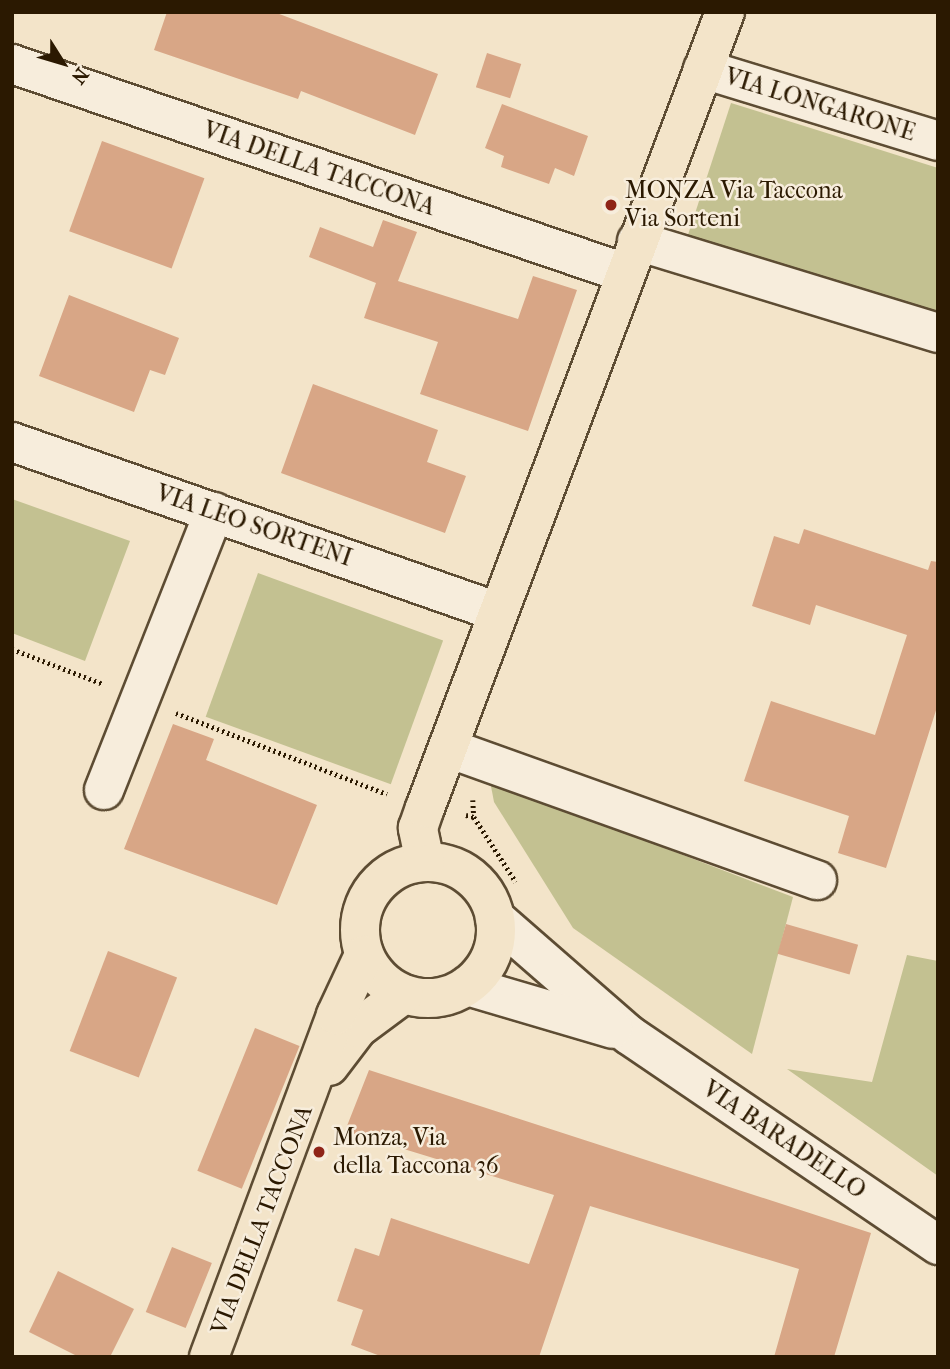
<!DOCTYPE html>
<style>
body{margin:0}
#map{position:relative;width:950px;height:1369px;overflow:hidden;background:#f3e4c9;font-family:"IM FELL French Canon",serif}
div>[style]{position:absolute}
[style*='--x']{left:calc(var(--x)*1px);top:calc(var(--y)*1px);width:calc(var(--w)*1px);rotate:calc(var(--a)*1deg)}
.green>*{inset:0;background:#c3c191;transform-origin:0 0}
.building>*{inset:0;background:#d8a686;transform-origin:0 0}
.path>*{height:4.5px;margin-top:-2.25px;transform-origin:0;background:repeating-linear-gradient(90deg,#2b1901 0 2px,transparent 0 5.5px)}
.roads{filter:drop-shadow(2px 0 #5d4c33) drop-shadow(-2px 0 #5d4c33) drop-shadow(0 2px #5d4c33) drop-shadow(0 -2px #5d4c33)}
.minor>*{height:38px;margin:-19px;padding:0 19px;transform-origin:19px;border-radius:19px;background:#f7eddc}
.major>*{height:38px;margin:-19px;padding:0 19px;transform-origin:19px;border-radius:19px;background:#f3e4c9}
.major>.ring{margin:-19px;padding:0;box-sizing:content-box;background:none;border:38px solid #f3e4c9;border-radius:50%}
.dots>*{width:19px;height:19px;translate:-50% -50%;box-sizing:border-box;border:4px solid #f7eddc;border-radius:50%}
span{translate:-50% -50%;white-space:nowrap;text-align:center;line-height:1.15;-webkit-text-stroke:5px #f7eddc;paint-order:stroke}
.street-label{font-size:24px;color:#2b1901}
.poi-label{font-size:24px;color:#2b1901}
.left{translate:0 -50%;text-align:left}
.frame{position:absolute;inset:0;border:14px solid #2b1901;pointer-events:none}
.north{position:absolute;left:28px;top:28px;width:70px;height:70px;-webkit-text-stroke:5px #f7eddc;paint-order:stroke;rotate:127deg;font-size:19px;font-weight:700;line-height:28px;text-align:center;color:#2b1901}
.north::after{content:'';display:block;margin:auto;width:24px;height:32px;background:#2b1901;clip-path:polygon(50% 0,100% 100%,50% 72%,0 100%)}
</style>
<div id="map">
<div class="green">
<i style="clip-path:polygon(731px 103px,938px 168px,938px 316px,686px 241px)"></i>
<i style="clip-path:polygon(12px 499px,130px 541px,85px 661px,12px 633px)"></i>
<i style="left:258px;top:573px;width:197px;height:153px;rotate:20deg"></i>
<i style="clip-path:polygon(490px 781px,793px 897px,752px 1054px,573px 928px,494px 802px)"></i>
<i style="clip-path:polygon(907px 955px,938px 961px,938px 1176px,787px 1069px,872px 1082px)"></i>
</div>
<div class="building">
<i style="clip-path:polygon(167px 12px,274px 12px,438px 74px,415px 135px,301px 91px,298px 99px,154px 50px)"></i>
<i style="left:487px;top:53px;width:36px;height:36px;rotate:18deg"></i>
<i style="clip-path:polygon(502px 104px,588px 136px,574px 176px,555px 168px,549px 184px,501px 167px,504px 156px,485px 148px)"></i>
<i style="left:102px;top:141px;width:109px;height:96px;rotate:20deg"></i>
<i style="clip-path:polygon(383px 220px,417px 232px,398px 281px,518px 319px,533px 276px,577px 290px,528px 431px,420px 394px,438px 342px,364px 318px,376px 283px,309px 257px,320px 227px,373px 247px)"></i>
<i style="clip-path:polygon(69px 295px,179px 338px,165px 375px,150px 370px,134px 412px,39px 376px)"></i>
<i style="clip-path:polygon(313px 384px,438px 430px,427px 462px,466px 476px,445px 533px,281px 473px)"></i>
<i style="clip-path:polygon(804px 529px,928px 570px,931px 561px,938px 562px,938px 704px,886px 868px,838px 853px,849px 816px,744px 781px,771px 701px,875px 735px,907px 635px,816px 605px,810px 625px,752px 606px,774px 536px,799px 544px)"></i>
<i style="clip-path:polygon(173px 724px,214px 739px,206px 760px,317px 805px,277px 905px,124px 849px)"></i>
<i style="left:786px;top:924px;width:75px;height:31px;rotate:16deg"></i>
<i style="left:108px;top:951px;width:74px;height:107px;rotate:21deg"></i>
<i style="left:255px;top:1028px;width:48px;height:154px;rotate:22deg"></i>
<i style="clip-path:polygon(369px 1070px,871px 1233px,834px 1357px,774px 1357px,799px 1269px,590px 1206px,539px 1357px,383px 1357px,351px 1345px,363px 1310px,337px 1301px,355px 1248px,379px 1256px,391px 1218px,529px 1264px,554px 1195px,345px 1131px)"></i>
<i style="left:172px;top:1247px;width:43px;height:70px;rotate:22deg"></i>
<i style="clip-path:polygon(58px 1271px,134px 1309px,110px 1357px,79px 1357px,29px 1332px)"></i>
</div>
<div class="path">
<i style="--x:12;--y:649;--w:97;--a:21"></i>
<i style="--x:176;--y:713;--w:226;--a:21"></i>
<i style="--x:473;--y:800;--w:17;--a:87"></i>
<i style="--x:466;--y:815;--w:8;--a:14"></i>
<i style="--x:474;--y:817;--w:77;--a:57.1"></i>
</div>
<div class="roads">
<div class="minor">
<i style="--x:12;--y:64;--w:648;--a:18.83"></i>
<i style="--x:703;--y:69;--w:246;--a:17"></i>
<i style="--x:637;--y:241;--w:315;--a:17"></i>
<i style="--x:12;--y:442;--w:512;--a:19.28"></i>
<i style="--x:448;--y:748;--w:392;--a:19.7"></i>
<i style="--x:104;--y:790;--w:299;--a:-68.4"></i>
<i style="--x:495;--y:918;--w:178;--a:41.1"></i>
<i style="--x:629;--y:1035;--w:374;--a:34.2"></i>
<i style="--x:467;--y:986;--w:152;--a:16.4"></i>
</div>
<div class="major">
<i class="ring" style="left:360px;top:862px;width:98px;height:98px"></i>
<i style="--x:425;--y:862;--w:35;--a:-102"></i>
<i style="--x:418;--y:828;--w:21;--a:-71"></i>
<i style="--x:425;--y:808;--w:851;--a:-69.35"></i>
<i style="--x:329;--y:1066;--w:48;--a:-52.7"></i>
<i style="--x:358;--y:1028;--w:57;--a:-36.5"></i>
<i style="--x:209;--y:1357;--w:365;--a:-69.6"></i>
<i style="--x:336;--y:1015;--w:66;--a:-65"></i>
</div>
</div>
<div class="dots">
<i style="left:611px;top:205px;background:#8f2418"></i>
<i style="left:319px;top:1152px;background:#8f2418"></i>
</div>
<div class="street-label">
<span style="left:820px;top:105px;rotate:17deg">VIA LONGARONE</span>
<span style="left:319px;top:169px;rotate:19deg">VIA DELLA TACCONA</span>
<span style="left:254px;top:526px;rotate:19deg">VIA LEO SORTENI</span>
<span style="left:784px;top:1140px;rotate:34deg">VIA BARADELLO</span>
<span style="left:262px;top:1220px;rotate:-69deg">VIA DELLA TACCONA</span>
</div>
<div class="poi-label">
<span class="left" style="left:625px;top:205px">MONZA Via Taccona<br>Via Sorteni</span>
<span class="left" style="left:333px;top:1152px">Monza, Via<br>della Taccona 36</span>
</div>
<div class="frame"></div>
<div class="north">N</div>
</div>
